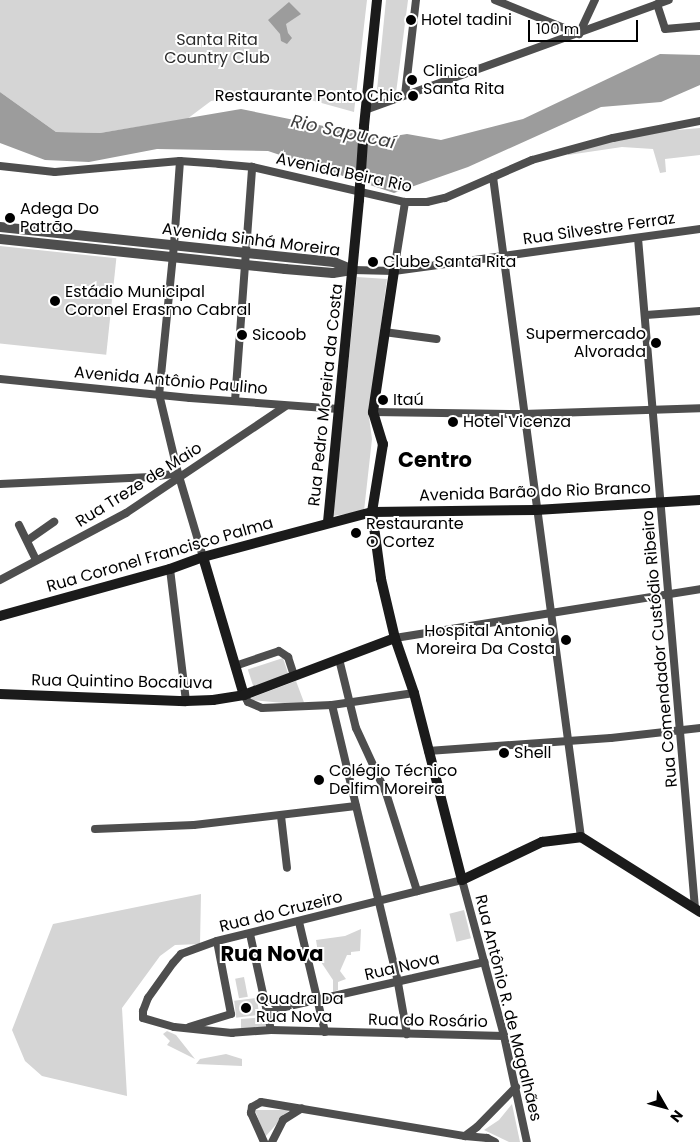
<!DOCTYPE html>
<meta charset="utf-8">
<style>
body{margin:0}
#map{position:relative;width:700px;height:1142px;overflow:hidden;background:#fff;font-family:Poppins,sans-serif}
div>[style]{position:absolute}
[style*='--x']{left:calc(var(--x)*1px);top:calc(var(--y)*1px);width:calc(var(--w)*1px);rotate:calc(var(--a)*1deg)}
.green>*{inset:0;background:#d5d5d5;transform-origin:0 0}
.water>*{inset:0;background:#9c9c9c}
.minor>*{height:8px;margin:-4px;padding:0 4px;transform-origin:4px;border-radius:4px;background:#4e4e4e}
.tertiary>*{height:10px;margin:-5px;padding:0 5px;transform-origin:5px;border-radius:5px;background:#4e4e4e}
.secondary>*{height:10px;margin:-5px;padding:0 5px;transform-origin:5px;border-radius:5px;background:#1b1b1b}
.secondary-bridge>*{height:10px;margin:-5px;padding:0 5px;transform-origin:5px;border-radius:5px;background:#1b1b1b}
.dots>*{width:14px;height:14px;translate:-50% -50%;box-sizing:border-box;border:2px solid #fff;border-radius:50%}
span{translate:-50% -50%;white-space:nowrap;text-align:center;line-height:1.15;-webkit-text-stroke:4px #fff;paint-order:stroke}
.poi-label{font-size:16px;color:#000}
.left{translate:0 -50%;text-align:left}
.right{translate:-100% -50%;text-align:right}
.park-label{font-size:16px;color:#2c2c2c}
.street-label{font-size:16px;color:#000}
.water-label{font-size:18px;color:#3d3d3d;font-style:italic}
.district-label{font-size:21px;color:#000;font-weight:700}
.north{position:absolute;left:640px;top:1082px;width:50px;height:50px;-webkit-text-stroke:4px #fff;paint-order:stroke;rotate:128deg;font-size:14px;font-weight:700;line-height:20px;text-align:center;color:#000}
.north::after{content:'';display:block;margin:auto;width:18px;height:22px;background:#000;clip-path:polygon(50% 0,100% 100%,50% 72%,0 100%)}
.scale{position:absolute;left:528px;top:20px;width:110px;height:22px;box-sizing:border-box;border:2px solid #000;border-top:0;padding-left:6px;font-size:15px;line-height:18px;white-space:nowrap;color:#000;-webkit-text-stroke:4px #fff;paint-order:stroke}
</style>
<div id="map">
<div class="green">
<i style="clip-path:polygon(0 0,367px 0,354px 112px,271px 89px,211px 101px,187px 119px,100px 133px,56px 132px,0 92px)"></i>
<i style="clip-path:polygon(386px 0,408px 0,396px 93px,376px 100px)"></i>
<i style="clip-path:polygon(700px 128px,700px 155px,665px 159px,666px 172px,660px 173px,653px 149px,622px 147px,568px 155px,568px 151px,665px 131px)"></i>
<i style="left:0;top:246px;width:117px;height:97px;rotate:6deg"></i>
<i style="clip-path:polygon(357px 277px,387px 279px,369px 417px,372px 439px,364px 511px,333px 516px)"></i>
<i style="left:283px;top:658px;width:19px;height:37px;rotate:72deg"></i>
<i style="clip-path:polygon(296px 681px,305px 705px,252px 700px,251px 698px)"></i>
<i style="clip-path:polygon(201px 894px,200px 944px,175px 945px,160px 956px,122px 1008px,127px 1096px,42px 1076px,25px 1061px,12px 1030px,53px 924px)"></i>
<i style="left:464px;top:910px;width:29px;height:15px;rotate:76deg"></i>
<i style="clip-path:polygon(361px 929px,360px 951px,351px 952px,351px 955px,347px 955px,340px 971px,346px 979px,338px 982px,338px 990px,333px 992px,333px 980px,319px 959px,316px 940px,345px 936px)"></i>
<i style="left:244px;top:977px;width:20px;height:9px;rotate:79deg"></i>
<i style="left:257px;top:998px;width:17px;height:23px;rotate:83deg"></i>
<i style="clip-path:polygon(264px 1017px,266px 1028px,241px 1028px,241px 1019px)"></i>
<i style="clip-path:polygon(167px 1031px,176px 1035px,195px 1059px,167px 1045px,170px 1041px,163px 1034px)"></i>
<i style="clip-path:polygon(226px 1054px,242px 1059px,242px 1066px,196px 1064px,200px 1059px)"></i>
<i style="clip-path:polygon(512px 1104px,520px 1142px,509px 1142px,484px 1130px,499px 1120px)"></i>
<i style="clip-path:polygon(255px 1110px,289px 1110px,265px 1137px)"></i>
</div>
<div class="water">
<i style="clip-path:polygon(289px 2px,301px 14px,286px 24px,288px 33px,292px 38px,287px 44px,281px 41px,280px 34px,268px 20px)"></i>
<i style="clip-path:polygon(660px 54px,700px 55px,700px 85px,661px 102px,601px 107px,468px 167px,394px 193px,268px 151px,157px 149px,89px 162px,45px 160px,0 143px,0 92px,56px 132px,100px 133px,241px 109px,382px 138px,407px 134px,441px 140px,523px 119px)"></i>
</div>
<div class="minor">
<i style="--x:495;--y:0;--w:91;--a:22"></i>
<i style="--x:579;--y:34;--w:38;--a:-65"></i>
<i style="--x:657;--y:4;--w:26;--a:72"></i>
<i style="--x:665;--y:29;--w:35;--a:-5"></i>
<i style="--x:405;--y:95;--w:96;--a:-83.4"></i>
<i style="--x:365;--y:110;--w:323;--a:-19.9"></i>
<i style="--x:180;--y:161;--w:84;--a:94.1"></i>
<i style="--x:174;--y:245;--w:150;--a:95.7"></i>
<i style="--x:159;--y:394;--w:81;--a:76.5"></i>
<i style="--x:178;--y:473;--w:88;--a:73.4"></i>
<i style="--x:0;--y:166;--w:55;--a:6.2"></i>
<i style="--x:55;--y:172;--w:125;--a:-5"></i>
<i style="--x:180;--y:161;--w:39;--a:4"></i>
<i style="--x:219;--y:164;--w:33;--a:5"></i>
<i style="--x:252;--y:167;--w:157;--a:12.9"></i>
<i style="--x:405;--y:202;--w:22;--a:0"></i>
<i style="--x:427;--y:202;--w:18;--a:-13"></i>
<i style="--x:445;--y:198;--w:95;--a:-23.6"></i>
<i style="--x:532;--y:160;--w:84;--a:-15.2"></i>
<i style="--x:613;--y:138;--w:89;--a:-11.1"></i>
<i style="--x:493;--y:177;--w:666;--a:82.41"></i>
<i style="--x:638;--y:238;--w:672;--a:85.14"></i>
<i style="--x:353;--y:270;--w:41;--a:1.4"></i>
<i style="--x:394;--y:271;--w:309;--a:-7.8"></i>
<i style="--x:394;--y:271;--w:70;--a:-80.9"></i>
<i style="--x:646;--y:315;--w:54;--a:-4.2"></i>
<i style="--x:384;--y:332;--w:53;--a:7.5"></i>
<i style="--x:0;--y:379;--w:191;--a:5.7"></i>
<i style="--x:190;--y:398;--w:149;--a:4.2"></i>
<i style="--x:235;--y:401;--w:235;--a:-85.8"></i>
<i style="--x:373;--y:412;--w:150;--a:0.8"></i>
<i style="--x:523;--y:414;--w:177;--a:-1.9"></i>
<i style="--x:0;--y:484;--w:151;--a:-2.7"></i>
<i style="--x:151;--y:477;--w:27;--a:-8"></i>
<i style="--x:19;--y:525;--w:39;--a:64"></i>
<i style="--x:28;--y:540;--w:32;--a:-35"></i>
<i style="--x:170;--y:569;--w:133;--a:83.1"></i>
<i style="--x:0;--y:580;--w:143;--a:-28"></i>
<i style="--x:126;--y:513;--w:192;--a:-33.8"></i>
<i style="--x:395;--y:638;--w:309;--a:-9.1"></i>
<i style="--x:339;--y:659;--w:71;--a:76.2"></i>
<i style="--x:356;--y:728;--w:72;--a:65.2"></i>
<i style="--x:386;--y:793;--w:103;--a:72.4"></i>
<i style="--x:235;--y:666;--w:46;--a:-18.8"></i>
<i style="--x:279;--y:651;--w:11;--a:34"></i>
<i style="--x:288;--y:657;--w:20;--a:72"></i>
<i style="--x:244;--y:695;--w:8;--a:60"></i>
<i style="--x:248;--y:702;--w:15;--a:23"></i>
<i style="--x:262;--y:708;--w:70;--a:-2.5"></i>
<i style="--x:332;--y:705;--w:83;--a:-8.3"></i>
<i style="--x:332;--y:705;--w:286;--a:76.6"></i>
<i style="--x:398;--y:983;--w:52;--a:80"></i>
<i style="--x:428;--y:751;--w:183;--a:-4.1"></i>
<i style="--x:611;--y:738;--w:90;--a:-6.4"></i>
<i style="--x:281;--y:816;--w:52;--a:83.4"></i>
<i style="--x:95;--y:829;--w:99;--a:-2.3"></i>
<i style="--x:194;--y:825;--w:163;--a:-6.7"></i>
<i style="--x:299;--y:922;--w:113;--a:76.7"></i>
<i style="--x:250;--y:934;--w:98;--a:77.7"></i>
<i style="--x:267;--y:1011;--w:223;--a:-12.7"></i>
<i style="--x:189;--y:1027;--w:44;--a:-17.2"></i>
<i style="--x:231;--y:1014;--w:74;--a:-100.9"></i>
<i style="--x:504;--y:1036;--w:233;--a:-178.5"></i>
<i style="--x:271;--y:1030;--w:39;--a:176"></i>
<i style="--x:232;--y:1033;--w:58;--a:-174.1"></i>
<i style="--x:174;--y:1027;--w:32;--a:-164"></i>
<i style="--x:143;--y:1018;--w:7;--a:-90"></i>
<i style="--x:143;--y:1011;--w:14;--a:-69"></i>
<i style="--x:148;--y:998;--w:43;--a:-54.5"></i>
<i style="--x:173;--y:963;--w:12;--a:-48"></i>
<i style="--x:181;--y:954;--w:38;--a:-20"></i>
<i style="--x:217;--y:941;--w:252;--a:-14"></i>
<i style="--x:462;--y:880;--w:162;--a:74.9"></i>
<i style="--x:504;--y:1036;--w:108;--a:77.8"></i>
<i style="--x:465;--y:1136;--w:22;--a:5"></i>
<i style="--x:487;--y:1138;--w:9;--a:27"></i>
<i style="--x:264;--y:1142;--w:32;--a:-114"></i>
<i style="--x:251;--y:1113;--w:6;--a:-81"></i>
<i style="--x:252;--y:1107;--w:10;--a:-29"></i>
<i style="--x:261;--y:1102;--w:207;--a:9.5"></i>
<i style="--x:465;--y:1136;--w:15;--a:-37"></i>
<i style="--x:477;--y:1127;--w:56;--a:-45.7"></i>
<i style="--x:272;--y:1142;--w:25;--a:-63"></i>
<i style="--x:283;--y:1120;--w:22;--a:-32"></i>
</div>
<div class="tertiary">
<i style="--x:0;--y:227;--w:336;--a:6"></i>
<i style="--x:334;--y:262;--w:21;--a:23"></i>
<i style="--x:0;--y:239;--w:287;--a:6"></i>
<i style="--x:285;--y:269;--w:48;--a:4.8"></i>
<i style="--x:333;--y:273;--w:19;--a:-9"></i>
</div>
<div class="secondary">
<i style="--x:364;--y:126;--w:127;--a:-84.1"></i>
<i style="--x:394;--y:271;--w:143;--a:98.5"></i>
<i style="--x:373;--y:412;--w:34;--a:73"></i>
<i style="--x:383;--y:444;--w:69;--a:99.2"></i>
<i style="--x:372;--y:512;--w:68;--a:82.3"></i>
<i style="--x:381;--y:579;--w:61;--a:76.7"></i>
<i style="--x:395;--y:638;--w:58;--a:70.9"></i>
<i style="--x:414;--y:693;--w:193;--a:75.6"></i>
<i style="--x:462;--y:880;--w:89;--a:-25.4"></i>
<i style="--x:542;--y:842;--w:39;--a:-7"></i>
<i style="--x:581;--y:837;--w:141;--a:32.2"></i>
<i style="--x:328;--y:522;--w:323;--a:-84.5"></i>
<i style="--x:203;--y:557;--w:144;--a:73.5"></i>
<i style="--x:0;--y:616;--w:176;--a:-15.5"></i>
<i style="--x:170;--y:569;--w:35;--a:-20"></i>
<i style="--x:203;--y:557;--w:175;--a:-14.9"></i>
<i style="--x:372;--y:512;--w:164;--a:-0.7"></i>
<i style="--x:536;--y:510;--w:164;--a:-3.5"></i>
<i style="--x:0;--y:694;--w:186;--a:2.2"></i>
<i style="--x:186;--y:701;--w:27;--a:-2"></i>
<i style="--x:213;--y:700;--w:31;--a:-9"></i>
<i style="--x:244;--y:695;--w:161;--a:-20.7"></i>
</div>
<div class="secondary-bridge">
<i style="--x:359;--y:200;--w:74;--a:-86.1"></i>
</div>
<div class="dots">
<i style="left:411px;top:20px;background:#000"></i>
<i style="left:412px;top:80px;background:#000"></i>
<i style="left:413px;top:96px;background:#000"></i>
<i style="left:10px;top:218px;background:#000"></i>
<i style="left:373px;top:262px;background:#000"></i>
<i style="left:55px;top:301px;background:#000"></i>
<i style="left:242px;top:335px;background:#000"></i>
<i style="left:656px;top:343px;background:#000"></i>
<i style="left:383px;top:400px;background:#000"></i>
<i style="left:453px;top:422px;background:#000"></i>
<i style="left:356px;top:533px;background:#000"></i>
<i style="left:566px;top:640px;background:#000"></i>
<i style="left:504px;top:753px;background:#000"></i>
<i style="left:319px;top:780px;background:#000"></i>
<i style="left:246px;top:1008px;background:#000"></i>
</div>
<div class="poi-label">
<span class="left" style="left:421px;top:20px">Hotel tadini</span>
<span class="left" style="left:423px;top:80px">Clinica<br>Santa Rita</span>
<span class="right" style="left:403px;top:96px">Restaurante Ponto Chic</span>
<span class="left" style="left:20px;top:218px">Adega Do<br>Patrão</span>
<span class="left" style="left:383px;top:262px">Clube Santa Rita</span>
<span class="left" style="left:65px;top:301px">Estádio Municipal<br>Coronel Erasmo Cabral</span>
<span class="right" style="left:646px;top:343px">Supermercado<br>Alvorada</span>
<span class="left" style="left:252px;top:335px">Sicoob</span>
<span class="left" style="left:393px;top:400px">Itaú</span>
<span class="left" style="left:463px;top:422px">Hotel Vicenza</span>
<span class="left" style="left:366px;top:533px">Restaurante<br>O Cortez</span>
<span class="right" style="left:555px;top:640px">Hospital Antonio<br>Moreira Da Costa</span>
<span class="left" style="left:514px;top:753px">Shell</span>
<span class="left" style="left:329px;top:780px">Colégio Técnico<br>Delfim Moreira</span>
<span class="left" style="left:256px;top:1008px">Quadra Da<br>Rua Nova</span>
</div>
<div class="park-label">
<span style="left:217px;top:49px">Santa Rita<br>Country Club</span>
</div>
<div class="street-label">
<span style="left:344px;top:173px;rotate:12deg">Avenida Beira Rio</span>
<span style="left:599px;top:229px;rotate:-8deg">Rua Silvestre Ferraz</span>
<span style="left:251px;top:240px;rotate:7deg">Avenida Sinhá Moreira</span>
<span style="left:171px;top:381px;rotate:5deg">Avenida Antônio Paulino</span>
<span style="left:326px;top:395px;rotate:-84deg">Rua Pedro Moreira da Costa</span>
<span style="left:139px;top:485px;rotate:-32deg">Rua Treze de Maio</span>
<span style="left:535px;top:492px;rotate:-2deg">Avenida Barão do Rio Branco</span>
<span style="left:160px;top:555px;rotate:-16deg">Rua Coronel Francisco Palma</span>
<span style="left:660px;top:649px;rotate:-95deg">Rua Comendador Custódio Ribeiro</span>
<span style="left:122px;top:682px;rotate:1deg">Rua Quintino Bocaiuva</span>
<span style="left:281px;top:912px;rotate:-14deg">Rua do Cruzeiro</span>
<span style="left:402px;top:967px;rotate:-13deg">Rua Nova</span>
<span style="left:508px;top:1008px;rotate:76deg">Rua Antônio R. de Magalhães</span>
<span style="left:428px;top:1021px;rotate:1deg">Rua do Rosário</span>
</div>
<div class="water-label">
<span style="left:343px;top:132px;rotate:12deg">Rio Sapucaí</span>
</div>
<div class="district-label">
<span style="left:435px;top:460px">Centro</span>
<span style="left:272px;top:954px">Rua Nova</span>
</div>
<div class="north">N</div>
<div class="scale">100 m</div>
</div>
